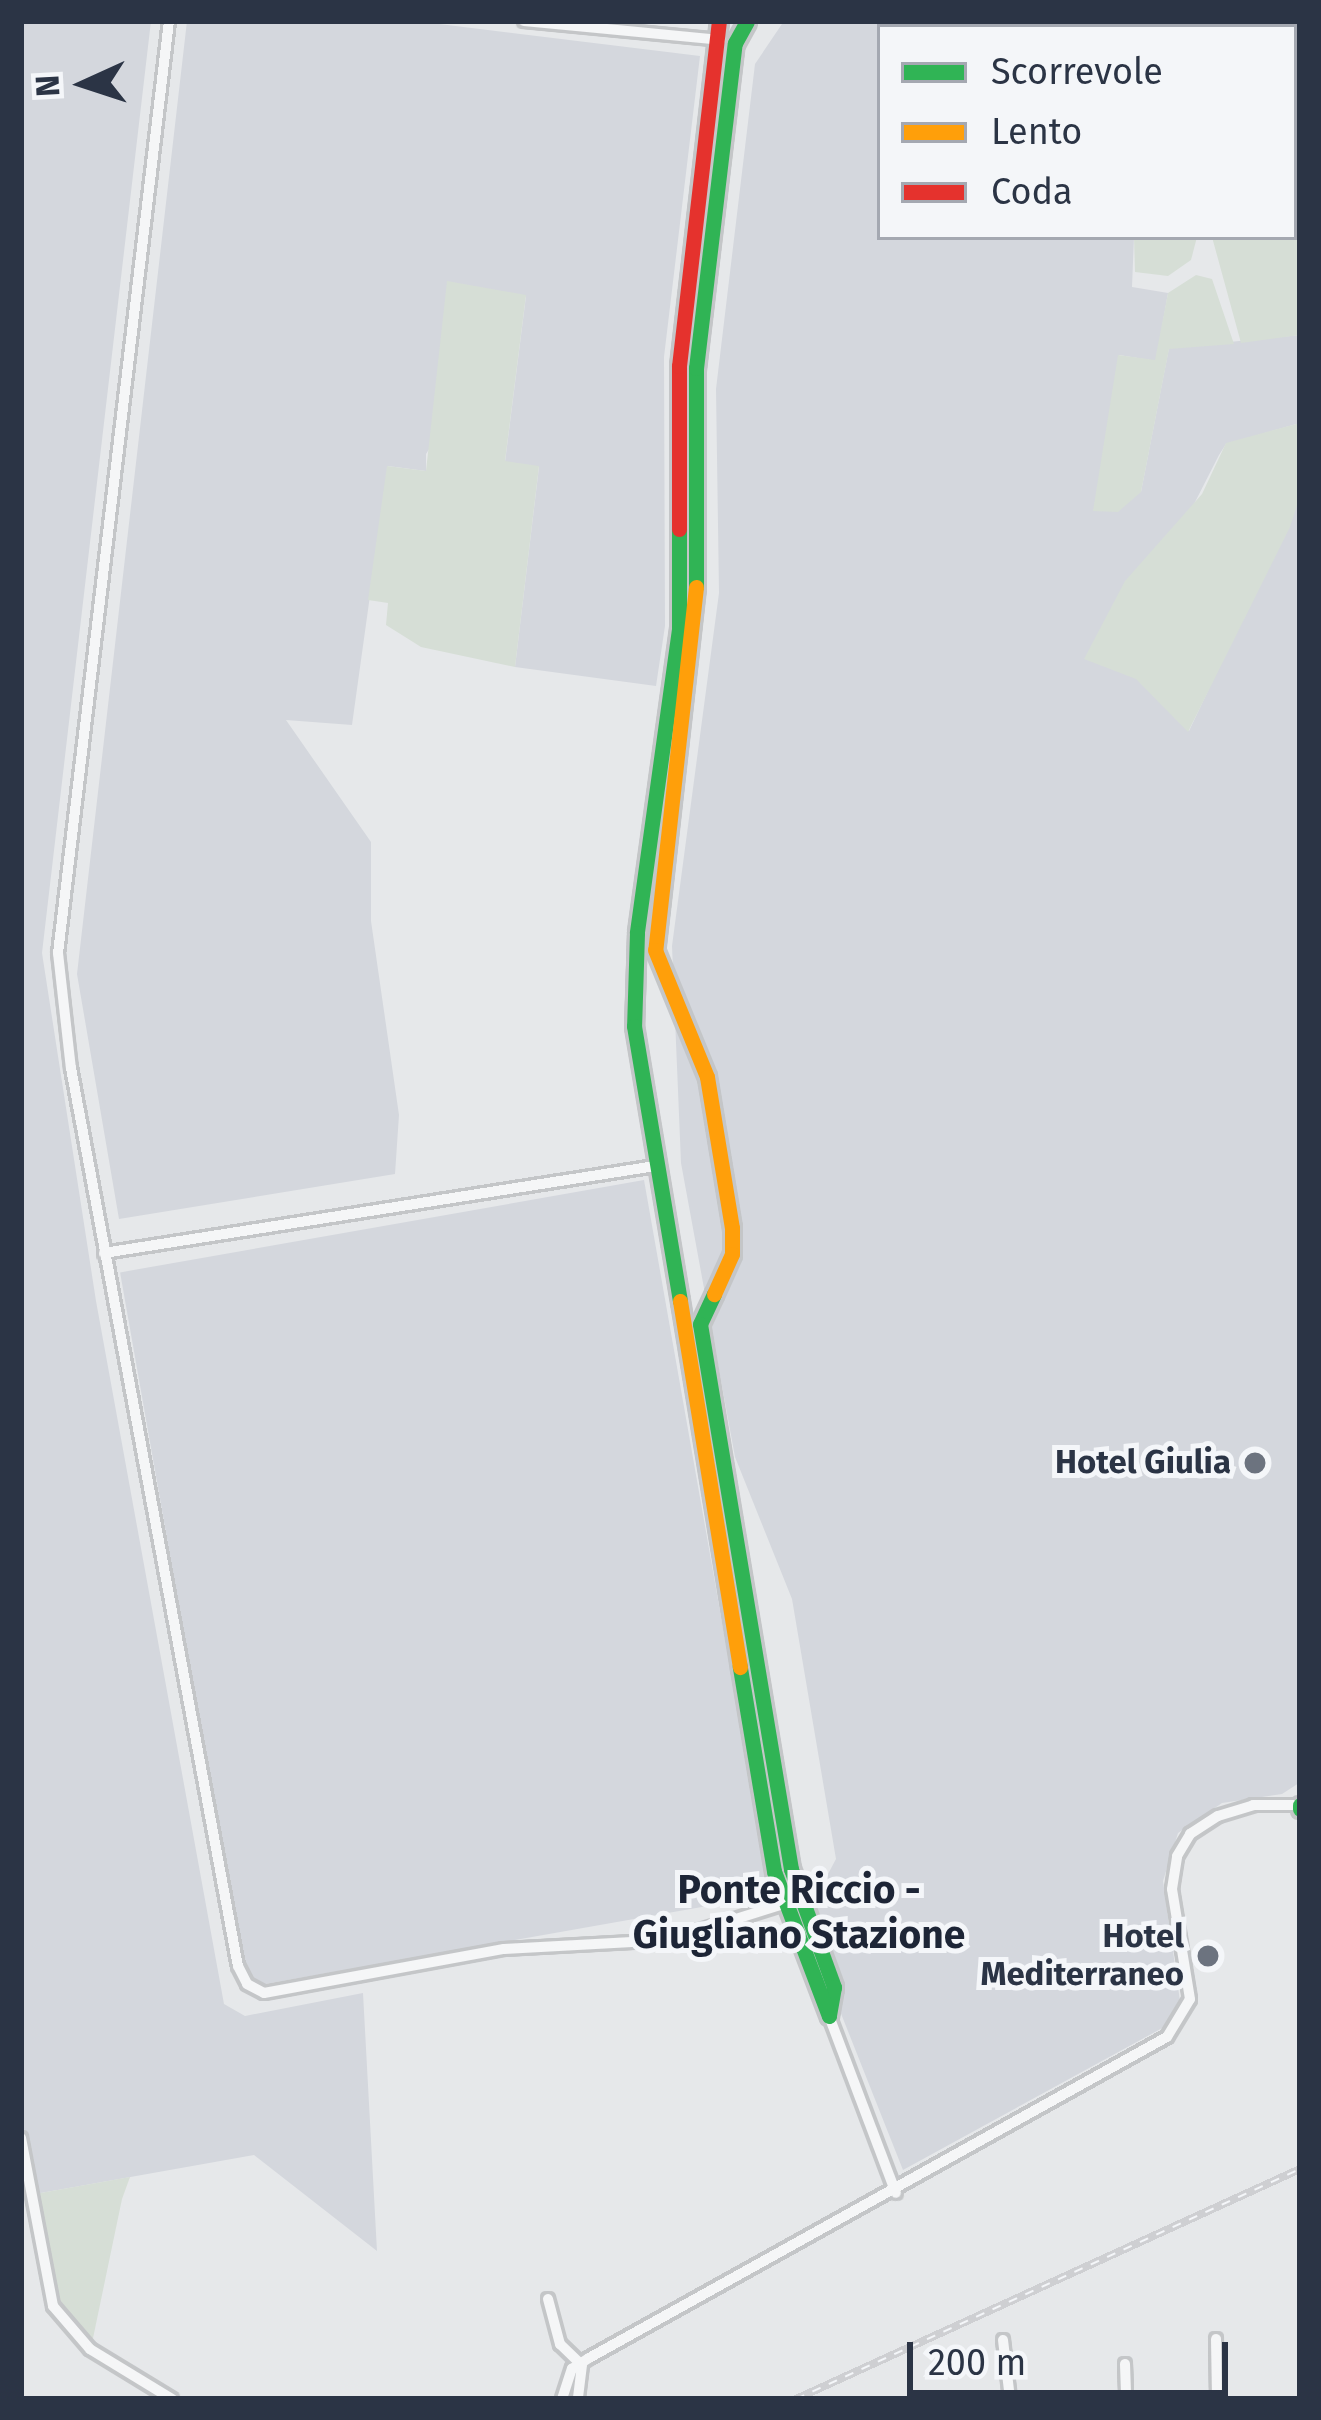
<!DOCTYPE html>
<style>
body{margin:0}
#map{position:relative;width:1321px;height:2420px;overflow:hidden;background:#e6e8ea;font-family:"Fira Sans",sans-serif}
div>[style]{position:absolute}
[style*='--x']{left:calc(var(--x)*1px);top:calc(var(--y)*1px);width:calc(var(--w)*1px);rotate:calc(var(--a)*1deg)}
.built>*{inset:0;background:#d4d7dd;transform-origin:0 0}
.green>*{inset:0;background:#d6ded6}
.roads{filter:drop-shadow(3px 0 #c4c6c8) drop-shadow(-3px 0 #c4c6c8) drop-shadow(0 3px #c4c6c8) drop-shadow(0 -3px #c4c6c8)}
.street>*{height:10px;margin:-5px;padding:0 5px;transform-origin:5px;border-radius:5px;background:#f5f6f7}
.fast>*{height:15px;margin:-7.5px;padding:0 7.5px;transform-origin:7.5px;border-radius:7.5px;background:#30b455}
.slow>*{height:15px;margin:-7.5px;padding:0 7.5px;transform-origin:7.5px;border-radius:7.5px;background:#ff9f0a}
.jam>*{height:15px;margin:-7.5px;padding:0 7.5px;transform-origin:7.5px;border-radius:7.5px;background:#e5322d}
.rail>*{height:8px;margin-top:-4px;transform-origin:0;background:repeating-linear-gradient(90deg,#f4f6f9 0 9px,#cecfd2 0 18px);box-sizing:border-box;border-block:3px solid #cecfd2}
.dots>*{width:33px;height:33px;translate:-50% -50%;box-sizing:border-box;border:6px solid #f4f6f9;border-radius:50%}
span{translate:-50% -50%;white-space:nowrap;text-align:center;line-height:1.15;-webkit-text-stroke:10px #f4f6f9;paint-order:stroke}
.poi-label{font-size:33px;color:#2b3445;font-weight:700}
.right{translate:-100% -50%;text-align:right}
.quarter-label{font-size:39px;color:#1d2536;font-weight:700}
.frame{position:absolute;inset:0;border:24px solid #2b3445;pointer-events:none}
.legend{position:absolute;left:877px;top:24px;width:420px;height:216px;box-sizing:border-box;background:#f4f6f9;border:3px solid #a4a8b1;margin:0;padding:15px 21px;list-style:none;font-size:36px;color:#2b3445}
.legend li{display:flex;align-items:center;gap:24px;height:60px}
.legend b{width:60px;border:3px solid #a4a8b1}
.north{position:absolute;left:24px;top:24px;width:120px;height:120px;-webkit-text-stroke:9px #f4f6f9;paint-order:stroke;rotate:267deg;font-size:33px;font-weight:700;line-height:48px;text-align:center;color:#2b3445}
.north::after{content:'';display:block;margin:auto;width:42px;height:54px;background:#2b3445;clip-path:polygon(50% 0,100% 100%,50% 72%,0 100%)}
.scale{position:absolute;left:907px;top:2342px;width:321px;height:54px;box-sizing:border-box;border:6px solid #2b3445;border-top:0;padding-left:15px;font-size:36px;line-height:42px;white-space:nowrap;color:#2b3445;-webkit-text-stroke:9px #f4f6f9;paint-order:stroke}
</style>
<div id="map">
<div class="built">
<i style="clip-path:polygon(21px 21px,151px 21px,42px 953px,96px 1301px,224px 2004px,245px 2016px,363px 1993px,377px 2251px,254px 2155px,35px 2194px,21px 2111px)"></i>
<i style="clip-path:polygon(187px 21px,415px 21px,700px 56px,664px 357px,665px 626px,656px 686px,515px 667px,539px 467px,505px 462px,526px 296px,426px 454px,426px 471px,388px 466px,352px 725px,286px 720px,371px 842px,371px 921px,399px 1115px,395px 1174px,119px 1219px,77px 974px)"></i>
<i style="clip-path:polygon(784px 21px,1125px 27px,880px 27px,880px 237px,1134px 237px,1132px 287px,1168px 293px,1156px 361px,1119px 355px,1141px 492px,1169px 348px,1300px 335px,1300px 423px,1226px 444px,1219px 455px,1193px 506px,1136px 678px,1189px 731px,1300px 496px,1299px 1783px,1282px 1794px,1222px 1803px,1178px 1833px,1163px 1881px,1180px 2001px,1175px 2021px,903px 2170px,838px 2006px,842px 1984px,812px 1904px,836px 1859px,792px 1599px,735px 1457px,681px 1163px,672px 946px,719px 593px,716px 389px,755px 64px)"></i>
<i style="left:644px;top:1180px;width:726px;height:532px;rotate:80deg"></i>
</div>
<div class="green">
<i style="clip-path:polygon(1169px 21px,1300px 21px,1300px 335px,1241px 343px,1212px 237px,1294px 237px,1294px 27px,1168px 27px)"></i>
<i style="clip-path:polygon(1134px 237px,1197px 237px,1191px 260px,1168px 276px,1135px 272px)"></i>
<i style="clip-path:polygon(1196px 275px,1212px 279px,1234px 344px,1169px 349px,1141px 492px,1118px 512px,1093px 511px,1118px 355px,1155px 360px,1168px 293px)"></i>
<i style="clip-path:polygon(447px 281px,526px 295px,505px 461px,539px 466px,515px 667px,421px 647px,386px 625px,388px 603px,368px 600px,387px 466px,426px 471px)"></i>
<i style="clip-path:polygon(1300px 423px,1300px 496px,1290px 527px,1188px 732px,1136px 679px,1084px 659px,1125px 581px,1202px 494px,1226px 443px)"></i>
<i style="clip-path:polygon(130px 2177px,122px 2199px,92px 2343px,55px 2297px,35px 2194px)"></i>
</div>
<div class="roads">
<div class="street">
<i style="--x:169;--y:21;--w:939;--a:96.79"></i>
<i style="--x:58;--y:953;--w:116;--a:83.6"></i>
<i style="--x:71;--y:1068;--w:913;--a:79.47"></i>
<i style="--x:238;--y:1966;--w:20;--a:63"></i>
<i style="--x:247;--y:1984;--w:19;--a:28"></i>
<i style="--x:264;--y:1993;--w:244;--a:-10.4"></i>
<i style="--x:504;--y:1949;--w:165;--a:-3.1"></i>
<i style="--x:669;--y:1940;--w:130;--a:-17.5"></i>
<i style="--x:524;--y:21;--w:197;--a:5.5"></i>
<i style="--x:104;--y:1253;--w:558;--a:-8.97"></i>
<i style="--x:829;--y:2016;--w:189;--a:69.3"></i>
<i style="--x:21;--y:2138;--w:171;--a:79.2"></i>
<i style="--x:53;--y:2306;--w:57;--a:49.3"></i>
<i style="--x:90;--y:2349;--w:96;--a:31.4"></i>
<i style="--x:548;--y:2299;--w:47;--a:75.1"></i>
<i style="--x:560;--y:2344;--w:30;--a:44"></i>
<i style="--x:582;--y:2365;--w:34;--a:97"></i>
<i style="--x:1216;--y:2339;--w:60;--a:89"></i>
<i style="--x:1003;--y:2340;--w:59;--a:83.2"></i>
<i style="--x:1125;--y:2364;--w:35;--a:88"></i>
<i style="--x:562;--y:2399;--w:32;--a:-72"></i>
<i style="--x:572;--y:2369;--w:20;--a:-33"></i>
<i style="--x:589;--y:2358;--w:661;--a:-29.05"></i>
<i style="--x:1167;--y:2037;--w:44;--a:-58.8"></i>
<i style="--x:1190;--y:1999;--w:111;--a:-99.3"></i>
<i style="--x:1172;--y:1889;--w:33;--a:-81"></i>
<i style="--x:1177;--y:1856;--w:26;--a:-59"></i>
<i style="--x:1190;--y:1834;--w:33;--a:-33"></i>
<i style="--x:1218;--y:1816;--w:37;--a:-17"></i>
<i style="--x:1253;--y:1805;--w:47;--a:0"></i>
</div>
<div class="fast">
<i style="--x:679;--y:529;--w:100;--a:90"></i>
<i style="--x:679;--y:629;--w:307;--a:97.9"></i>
<i style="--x:637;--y:933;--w:93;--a:91.8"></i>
<i style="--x:634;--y:1026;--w:279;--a:80.5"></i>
<i style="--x:696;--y:587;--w:219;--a:-90"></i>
<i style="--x:696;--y:368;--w:327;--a:-83.2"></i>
<i style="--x:735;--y:43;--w:25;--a:-61"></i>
<i style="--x:714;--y:1294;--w:33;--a:115"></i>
<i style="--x:700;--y:1324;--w:553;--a:80.52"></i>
<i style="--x:791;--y:1869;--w:126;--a:70"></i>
<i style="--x:834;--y:1987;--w:29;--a:100"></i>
<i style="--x:829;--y:2016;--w:155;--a:-110.8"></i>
<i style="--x:774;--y:1871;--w:207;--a:-99.5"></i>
<i style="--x:1300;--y:1805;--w:4;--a:90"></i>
</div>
<div class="slow">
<i style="--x:696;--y:587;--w:365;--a:96.4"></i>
<i style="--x:655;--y:950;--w:137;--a:67.7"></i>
<i style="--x:707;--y:1077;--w:153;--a:80.6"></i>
<i style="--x:732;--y:1228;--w:26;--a:90"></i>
<i style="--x:732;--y:1254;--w:44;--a:114.2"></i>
<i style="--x:680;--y:1301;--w:371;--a:80.7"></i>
</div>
<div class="jam">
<i style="--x:679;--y:529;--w:163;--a:-90"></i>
<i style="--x:679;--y:366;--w:347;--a:-83.4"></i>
</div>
</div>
<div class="rail">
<i style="--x:796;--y:2399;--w:554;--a:-24.53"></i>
</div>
<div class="dots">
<i style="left:1255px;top:1463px;background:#6c737f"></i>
<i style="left:1208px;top:1956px;background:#6c737f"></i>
</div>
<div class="poi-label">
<span class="right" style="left:1231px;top:1463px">Hotel Giulia</span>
<span class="right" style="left:1184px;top:1956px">Hotel<br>Mediterraneo</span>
</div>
<div class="quarter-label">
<span style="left:799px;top:1913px">Ponte Riccio -<br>Giugliano Stazione</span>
</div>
<div class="frame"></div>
<ul class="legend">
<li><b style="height:15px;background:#30b455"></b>Scorrevole</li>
<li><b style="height:15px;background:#ff9f0a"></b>Lento</li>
<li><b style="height:15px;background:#e5322d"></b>Coda</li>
</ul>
<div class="north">N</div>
<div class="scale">200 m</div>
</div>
